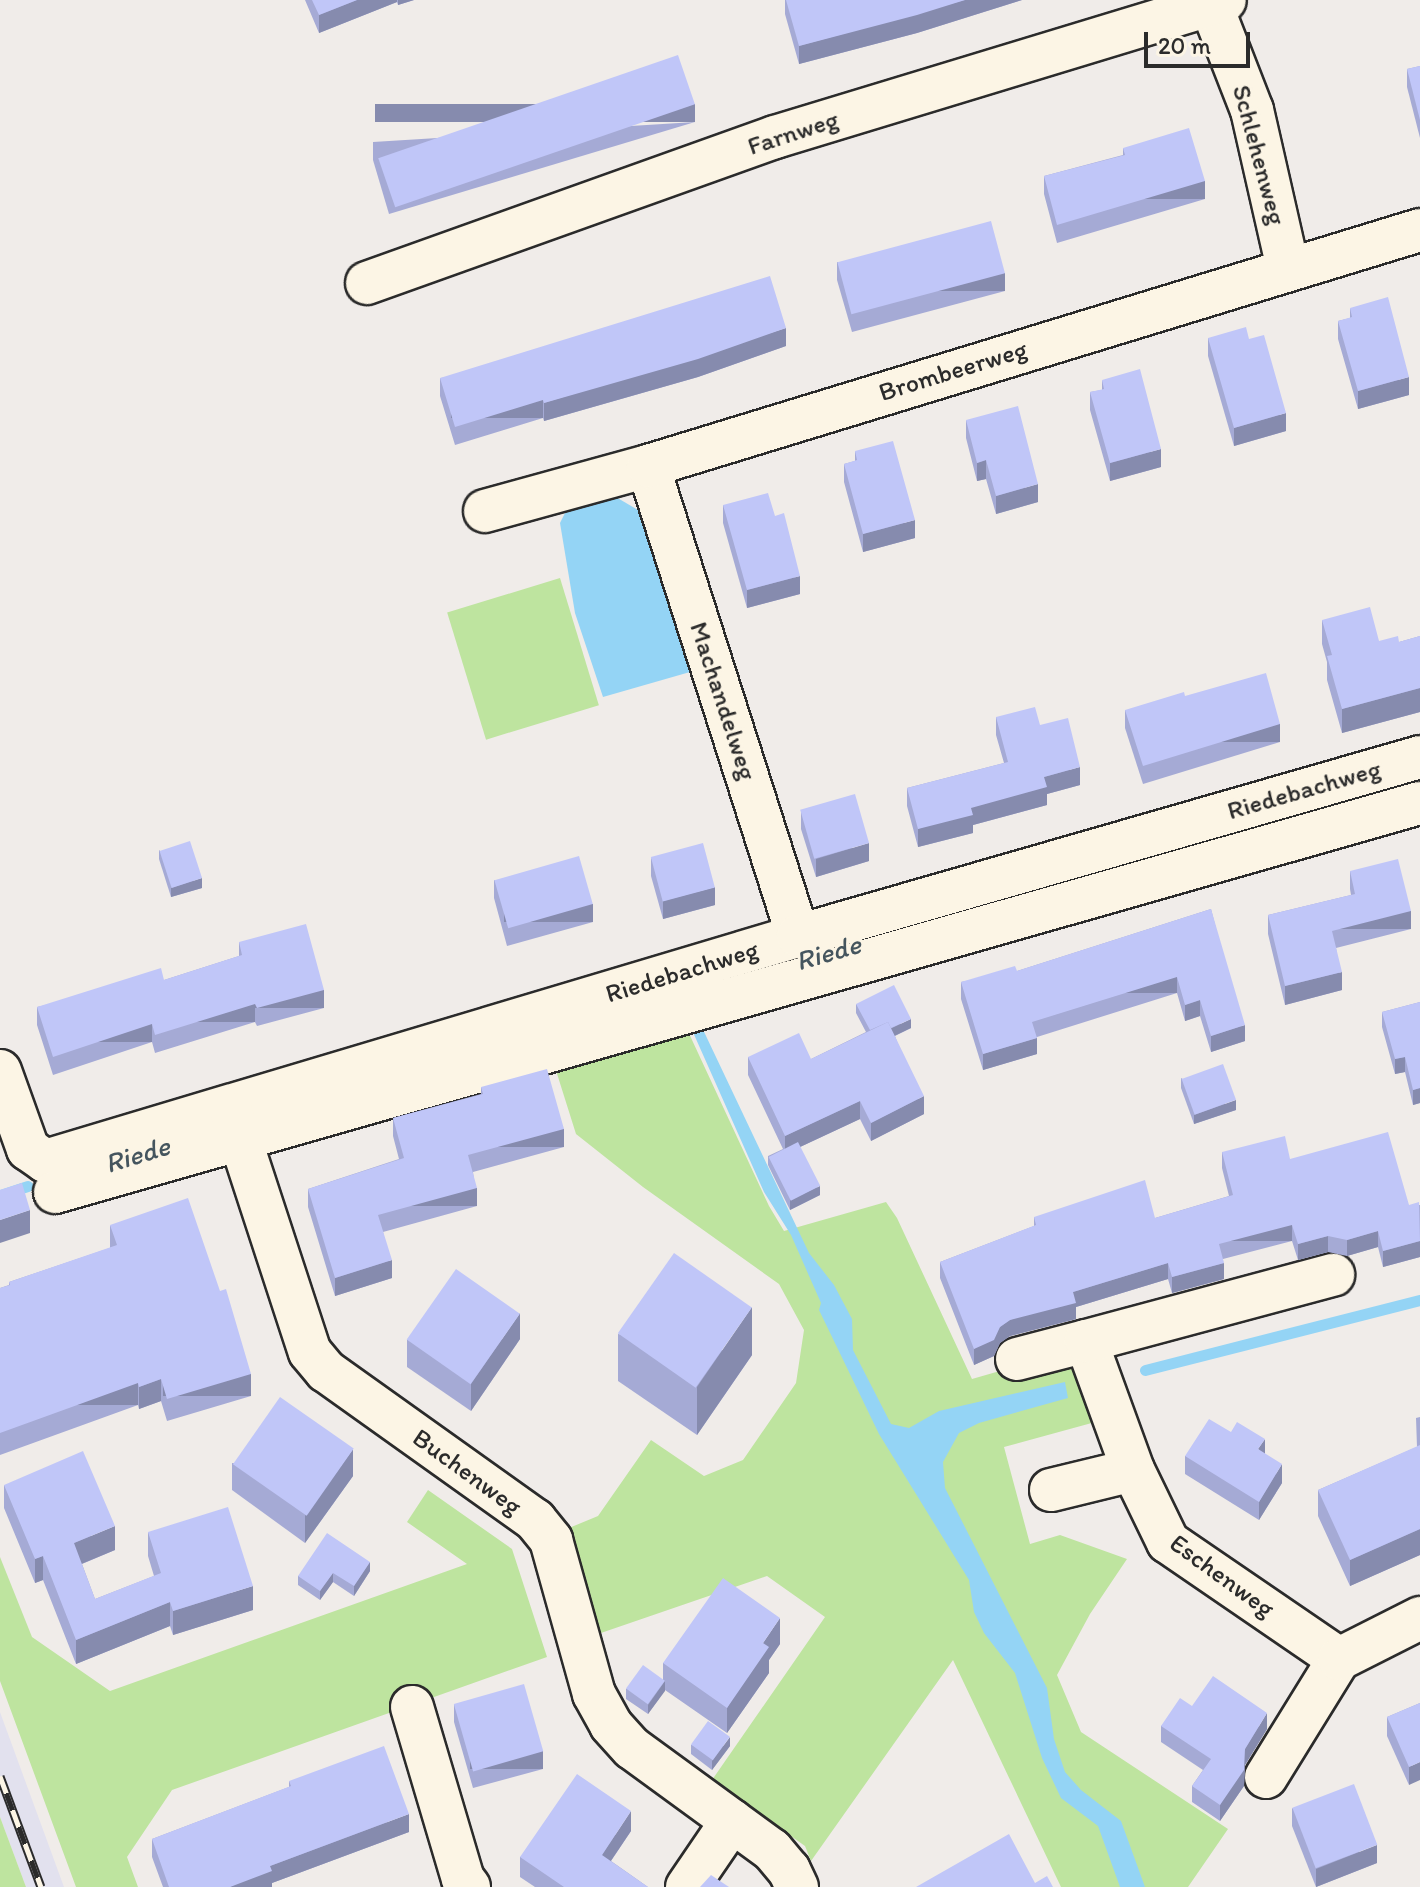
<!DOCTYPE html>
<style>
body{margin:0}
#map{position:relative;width:1420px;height:1887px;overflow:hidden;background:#f0ece9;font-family:Itim,sans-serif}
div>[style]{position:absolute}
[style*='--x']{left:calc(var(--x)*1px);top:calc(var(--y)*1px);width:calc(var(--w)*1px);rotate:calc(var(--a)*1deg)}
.built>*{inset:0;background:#e2e1ee}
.green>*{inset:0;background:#bee49f;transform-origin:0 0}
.water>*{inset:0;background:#94d4f5}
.stream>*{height:11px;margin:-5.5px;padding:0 5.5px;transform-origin:5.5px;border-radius:5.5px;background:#94d4f5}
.roads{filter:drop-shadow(2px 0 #2b2b2b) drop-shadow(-2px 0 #2b2b2b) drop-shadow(0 2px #2b2b2b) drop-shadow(0 -2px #2b2b2b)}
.minor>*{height:42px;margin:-21px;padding:0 21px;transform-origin:21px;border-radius:21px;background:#fcf5e5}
.rail>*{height:9px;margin-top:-4.5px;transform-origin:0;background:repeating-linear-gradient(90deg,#fcf5e5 0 18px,#2b2b2b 0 36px);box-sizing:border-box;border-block:2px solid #2b2b2b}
.wall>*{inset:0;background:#a5aad5}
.shaded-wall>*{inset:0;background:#868bae;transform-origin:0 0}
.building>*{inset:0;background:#c0c6f8;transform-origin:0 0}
span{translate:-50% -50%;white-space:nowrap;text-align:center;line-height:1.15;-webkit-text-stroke:6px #fcf5e5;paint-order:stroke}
.street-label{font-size:26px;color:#2b2b2b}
.water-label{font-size:28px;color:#45555e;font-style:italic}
.scale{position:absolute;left:1144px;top:32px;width:106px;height:36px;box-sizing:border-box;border:4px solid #2b2b2b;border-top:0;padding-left:10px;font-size:24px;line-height:28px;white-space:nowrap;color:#2b2b2b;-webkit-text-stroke:6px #fcf5e5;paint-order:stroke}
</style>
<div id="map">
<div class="built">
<i style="clip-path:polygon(0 1712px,64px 1887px,26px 1887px,0 1817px)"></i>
</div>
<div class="green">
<i style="left:560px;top:578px;width:133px;height:118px;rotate:73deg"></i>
<i style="clip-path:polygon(686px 1027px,769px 1206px,784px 1231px,886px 1202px,897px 1218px,972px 1379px,1038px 1360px,1081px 1354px,1099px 1421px,1004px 1447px,1030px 1544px,1060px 1535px,1127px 1559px,1090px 1614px,1057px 1675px,1081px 1732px,1228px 1829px,1188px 1887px,1061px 1887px,953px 1660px,811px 1861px,805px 1846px,712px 1780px,825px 1617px,767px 1576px,598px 1634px,569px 1528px,598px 1516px,651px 1440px,704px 1476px,743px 1460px,796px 1383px,804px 1330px,779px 1284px,643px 1187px,576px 1134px,553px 1061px)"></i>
<i style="clip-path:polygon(428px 1490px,512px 1549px,547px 1657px,172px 1790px,127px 1857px,138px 1887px,76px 1887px,0 1681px,0 1557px,32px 1637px,110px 1691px,467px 1564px,407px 1522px)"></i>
<i style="clip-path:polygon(0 1817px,26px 1887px,0 1887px)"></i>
</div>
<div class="water">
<i style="clip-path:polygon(609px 493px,638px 510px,690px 672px,603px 697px,575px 613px,560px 523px,570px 503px)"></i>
<i style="clip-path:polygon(697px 1017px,809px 1253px,834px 1285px,852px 1319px,853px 1350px,891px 1424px,909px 1428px,939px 1411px,1065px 1382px,1068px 1398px,979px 1423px,959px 1433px,943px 1462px,945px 1488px,1047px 1688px,1054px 1739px,1065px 1772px,1081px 1790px,1121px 1821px,1145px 1887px,1120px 1887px,1098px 1826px,1061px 1798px,1042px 1758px,1015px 1673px,984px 1633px,974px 1612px,969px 1580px,879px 1434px,819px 1310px,821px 1303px,791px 1235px,764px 1192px,688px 1021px)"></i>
</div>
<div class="stream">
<i style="--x:1277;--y:822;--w:109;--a:-16.6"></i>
<i style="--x:0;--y:1195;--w:29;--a:-18"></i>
<i style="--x:1145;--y:1370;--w:284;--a:-14.3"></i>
</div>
<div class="roads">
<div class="minor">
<i style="--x:1206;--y:0;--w:7;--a:45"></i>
<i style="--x:1211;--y:5;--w:113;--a:68.7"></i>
<i style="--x:1252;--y:110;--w:162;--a:77.2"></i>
<i style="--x:367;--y:283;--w:433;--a:-19.7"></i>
<i style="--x:775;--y:137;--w:470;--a:-16.9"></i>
<i style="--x:648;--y:466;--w:493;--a:72.3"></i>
<i style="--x:485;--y:511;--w:169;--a:-15.4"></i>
<i style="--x:648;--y:466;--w:807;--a:-17"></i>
<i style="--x:0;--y:1071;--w:83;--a:70.3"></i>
<i style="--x:28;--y:1149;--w:21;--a:35"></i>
<i style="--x:45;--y:1161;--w:786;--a:-16.64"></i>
<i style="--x:798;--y:936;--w:647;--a:-16.05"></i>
<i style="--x:232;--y:1114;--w:250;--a:71.9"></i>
<i style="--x:310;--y:1352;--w:25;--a:50"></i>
<i style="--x:326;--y:1371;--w:257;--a:35.5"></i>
<i style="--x:535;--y:1520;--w:26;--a:51"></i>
<i style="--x:551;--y:1540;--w:160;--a:74.4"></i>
<i style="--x:594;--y:1694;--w:35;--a:61"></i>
<i style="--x:611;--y:1725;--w:31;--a:48"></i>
<i style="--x:632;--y:1748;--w:173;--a:36.1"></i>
<i style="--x:772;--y:1850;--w:26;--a:50"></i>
<i style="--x:789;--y:1870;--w:19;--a:65"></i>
<i style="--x:55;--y:1192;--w:1419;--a:-15.91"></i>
<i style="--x:1017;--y:1359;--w:71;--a:-14.6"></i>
<i style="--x:1133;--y:1470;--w:137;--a:-110"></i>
<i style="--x:1086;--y:1341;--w:256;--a:-15"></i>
<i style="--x:1051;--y:1490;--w:84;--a:-13.7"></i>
<i style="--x:1133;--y:1470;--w:80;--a:64.1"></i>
<i style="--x:1168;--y:1542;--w:207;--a:34.4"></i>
<i style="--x:412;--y:1707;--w:179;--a:73.5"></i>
<i style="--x:463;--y:1879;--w:10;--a:53"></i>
<i style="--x:1266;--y:1777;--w:139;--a:-58.3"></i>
<i style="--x:1339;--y:1659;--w:91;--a:-26.8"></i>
<i style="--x:687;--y:1887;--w:80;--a:-55.7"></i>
</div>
</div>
<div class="rail">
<i style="--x:0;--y:1776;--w:118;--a:69.7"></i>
</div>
<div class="wall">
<i style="clip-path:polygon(305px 0,414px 0,398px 5px,397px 2px,319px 33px)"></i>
<i style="clip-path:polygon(785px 0,1022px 0,917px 33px,799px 64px,785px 14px)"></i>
<i style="clip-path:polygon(1420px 66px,1420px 138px,1407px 87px,1407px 69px)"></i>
<i style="clip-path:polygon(695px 122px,389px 214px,373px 160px,373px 142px)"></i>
<i style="clip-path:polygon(1123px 148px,1205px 199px,1057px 243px,1044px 194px,1044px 176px,1123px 155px)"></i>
<i style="clip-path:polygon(837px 262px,1005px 291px,852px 332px,837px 280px)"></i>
<i style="clip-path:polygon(1350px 308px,1409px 395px,1358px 409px,1338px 339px,1338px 321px,1350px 318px)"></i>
<i style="clip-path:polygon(1208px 338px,1249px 339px,1286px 431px,1234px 446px,1208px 356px)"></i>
<i style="clip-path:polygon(786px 346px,698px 377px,544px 421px,543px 418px,455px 445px,440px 396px,440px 378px)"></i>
<i style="clip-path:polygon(1102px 380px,1161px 467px,1110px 481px,1090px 410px,1090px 392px,1102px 390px)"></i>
<i style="clip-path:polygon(966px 420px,1038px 502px,996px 514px,986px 479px,977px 481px,966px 438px)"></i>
<i style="clip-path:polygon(855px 451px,915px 538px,863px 552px,844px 482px,844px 464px,855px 461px)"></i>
<i style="clip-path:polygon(723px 505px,775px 516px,800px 594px,747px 608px,723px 523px)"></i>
<i style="clip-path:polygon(1322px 620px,1379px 641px,1399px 642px,1420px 636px,1420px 712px,1342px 733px,1327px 680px,1327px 662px,1322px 644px)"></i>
<i style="clip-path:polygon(1125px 710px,1280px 742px,1143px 784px,1125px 728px)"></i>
<i style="clip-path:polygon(996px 717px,1040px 725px,1080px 785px,1047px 794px,1047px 805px,973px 825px,973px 833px,918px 847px,907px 806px,907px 788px,1004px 763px,996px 735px)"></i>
<i style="clip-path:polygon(801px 811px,869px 861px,816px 877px,801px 829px)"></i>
<i style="clip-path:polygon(159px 850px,202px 888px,171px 897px,159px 859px)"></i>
<i style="clip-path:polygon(651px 858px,715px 905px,663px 919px,651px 876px)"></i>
<i style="clip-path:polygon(1350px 871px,1411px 929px,1336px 948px,1342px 990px,1285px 1005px,1268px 934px,1268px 915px,1351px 895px,1350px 889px)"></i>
<i style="clip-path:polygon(494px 880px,593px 922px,507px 946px,494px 898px)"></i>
<i style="clip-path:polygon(1211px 909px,1245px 1041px,1211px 1052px,1200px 1016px,1185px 1021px,1177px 993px,1037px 1037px,1037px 1054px,983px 1070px,961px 999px,961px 982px,1017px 971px)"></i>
<i style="clip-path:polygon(239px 942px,324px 1008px,257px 1026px,255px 1022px,155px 1053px,152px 1042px,53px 1075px,37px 1025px,37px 1007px,164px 980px,239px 956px)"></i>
<i style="clip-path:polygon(1420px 1002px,1420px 1103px,1413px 1105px,1405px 1072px,1395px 1074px,1382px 1027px,1382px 1012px)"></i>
<i style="clip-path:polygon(856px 1004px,911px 1028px,895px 1036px,924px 1114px,871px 1141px,860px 1119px,800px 1147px,820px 1195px,790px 1210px,768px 1165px,768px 1156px,783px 1149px,748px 1075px,748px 1057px,811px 1059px,866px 1032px,856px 1013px)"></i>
<i style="clip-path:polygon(1181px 1078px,1236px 1110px,1194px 1124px,1181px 1088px)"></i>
<i style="clip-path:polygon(481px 1087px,564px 1147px,473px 1172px,477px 1206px,383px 1232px,392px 1278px,335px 1296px,308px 1207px,308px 1189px,399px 1159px,393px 1136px,393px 1118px,481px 1094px)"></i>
<i style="clip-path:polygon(1222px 1152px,1290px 1159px,1409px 1205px,1420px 1205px,1420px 1257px,1383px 1267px,1378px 1247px,1347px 1256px,1328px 1252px,1298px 1260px,1292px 1241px,1223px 1259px,1224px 1279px,1172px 1293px,1168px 1279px,1076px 1307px,1076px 1319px,1010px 1336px,1000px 1343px,994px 1356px,974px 1365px,940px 1278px,940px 1262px,1034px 1226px,1034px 1217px,1155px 1218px,1229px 1196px,1222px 1168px)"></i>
<i style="clip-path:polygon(110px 1225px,251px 1396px,167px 1421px,161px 1401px,139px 1409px,138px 1405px,0 1455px,0 1288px,9px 1285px,9px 1282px,110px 1248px)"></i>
<i style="clip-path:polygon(618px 1334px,752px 1355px,697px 1435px,618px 1381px)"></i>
<i style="clip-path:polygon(520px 1339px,471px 1411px,407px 1367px,407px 1340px)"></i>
<i style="clip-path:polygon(1420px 1417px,1420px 1555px,1350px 1586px,1318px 1516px,1318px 1490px,1417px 1447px,1416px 1418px)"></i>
<i style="clip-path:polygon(1265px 1454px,1282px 1483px,1259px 1520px,1185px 1474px,1185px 1456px)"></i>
<i style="clip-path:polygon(232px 1463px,353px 1476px,305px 1543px,232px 1490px)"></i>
<i style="clip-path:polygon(4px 1485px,115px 1550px,82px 1564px,95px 1599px,154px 1576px,148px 1556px,148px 1532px,253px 1610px,173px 1635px,170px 1626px,76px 1664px,43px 1580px,35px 1583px,4px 1508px)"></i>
<i style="clip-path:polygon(370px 1562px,370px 1571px,354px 1596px,333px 1582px,320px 1600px,298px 1585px,298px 1576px)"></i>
<i style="clip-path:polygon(780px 1644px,769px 1660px,769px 1673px,727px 1733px,665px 1690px,648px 1714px,626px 1699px,626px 1689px,663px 1680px,663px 1663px)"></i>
<i style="clip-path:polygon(1420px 1703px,1409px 1785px,1387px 1736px,1387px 1717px)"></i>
<i style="clip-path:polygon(454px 1704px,543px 1769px,473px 1788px,454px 1722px)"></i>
<i style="clip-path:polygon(1192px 1706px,1267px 1729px,1245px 1765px,1244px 1786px,1220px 1821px,1192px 1802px,1192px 1786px,1203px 1770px,1161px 1742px,1161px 1726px)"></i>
<i style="clip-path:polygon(691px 1745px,730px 1746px,712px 1770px,691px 1754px)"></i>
<i style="clip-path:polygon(289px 1781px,409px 1832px,272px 1883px,272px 1887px,163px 1887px,152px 1857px,152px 1839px,289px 1787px)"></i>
<i style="clip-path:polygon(1292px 1808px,1377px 1863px,1316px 1887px,1292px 1826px)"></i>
<i style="clip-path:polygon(631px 1831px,611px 1861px,648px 1887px,535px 1887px,520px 1877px,520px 1857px)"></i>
</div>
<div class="shaded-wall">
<i style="clip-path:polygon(357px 0,397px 0,397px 2px,319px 33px,319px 15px)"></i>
<i style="clip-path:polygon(398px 0,414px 0,398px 5px)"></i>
<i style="clip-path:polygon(965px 0,1022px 0,917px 33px,799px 64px,799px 46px)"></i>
<i style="left:695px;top:104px;width:18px;height:320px;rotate:90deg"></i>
<i style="left:1205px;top:181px;width:18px;height:154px;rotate:90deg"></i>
<i style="left:1005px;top:273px;width:18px;height:158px;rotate:90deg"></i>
<i style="clip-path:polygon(786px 328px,786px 346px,698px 377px,544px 421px,544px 403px)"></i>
<i style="clip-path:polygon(1409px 377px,1409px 395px,1358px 409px,1358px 391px)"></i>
<i style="left:543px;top:400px;width:18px;height:92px;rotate:90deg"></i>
<i style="clip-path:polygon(1286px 413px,1286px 431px,1234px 446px,1234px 428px)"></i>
<i style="clip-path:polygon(1161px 449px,1161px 467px,1110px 481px,1110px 463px)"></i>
<i style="clip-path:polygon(986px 460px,986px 479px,977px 481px,977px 463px)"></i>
<i style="clip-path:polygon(1038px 484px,1038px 502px,996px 514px,996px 496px)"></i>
<i style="clip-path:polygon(915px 520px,915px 538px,863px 552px,863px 534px)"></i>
<i style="clip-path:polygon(800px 576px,800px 594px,747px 608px,747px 590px)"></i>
<i style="clip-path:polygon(1420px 688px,1420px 712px,1342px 733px,1342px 709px)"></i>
<i style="left:1280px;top:724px;width:18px;height:143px;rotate:90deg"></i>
<i style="clip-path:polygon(1080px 767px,1080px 785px,1047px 794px,1047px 805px,973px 825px,973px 833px,918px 847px,918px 829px,1044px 777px)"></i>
<i style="clip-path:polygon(869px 843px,869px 861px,816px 877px,816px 859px)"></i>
<i style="clip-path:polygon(202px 878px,202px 888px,171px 897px,171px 888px)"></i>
<i style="clip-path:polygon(715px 887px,715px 905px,663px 919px,663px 901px)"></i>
<i style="left:593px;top:904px;width:18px;height:89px;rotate:90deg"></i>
<i style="left:1411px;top:911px;width:18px;height:81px;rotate:90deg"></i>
<i style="clip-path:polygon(1342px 972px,1342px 990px,1285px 1005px,1285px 986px)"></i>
<i style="left:1177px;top:977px;width:16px;height:152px;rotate:90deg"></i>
<i style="left:324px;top:990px;width:18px;height:69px;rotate:90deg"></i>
<i style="clip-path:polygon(1200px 1000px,1200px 1016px,1185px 1021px,1185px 1005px)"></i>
<i style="left:255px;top:1004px;width:18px;height:105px;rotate:90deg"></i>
<i style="clip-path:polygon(911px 1019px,911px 1028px,873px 1046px,873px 1037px)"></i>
<i style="left:152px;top:1024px;width:18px;height:104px;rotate:90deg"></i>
<i style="clip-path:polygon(1245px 1025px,1245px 1041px,1211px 1052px,1211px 1036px)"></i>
<i style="clip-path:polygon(1037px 1038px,1037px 1054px,983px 1070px,983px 1054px)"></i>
<i style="clip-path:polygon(1405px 1057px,1405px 1072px,1395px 1074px,1395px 1059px)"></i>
<i style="clip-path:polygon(1420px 1088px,1420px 1103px,1413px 1105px,1413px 1090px)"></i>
<i style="clip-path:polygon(924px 1096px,924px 1114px,871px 1141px,871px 1123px)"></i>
<i style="clip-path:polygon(1236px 1100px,1236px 1110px,1194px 1124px,1194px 1115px)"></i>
<i style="clip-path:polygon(860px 1101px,860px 1119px,785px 1154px,785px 1136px)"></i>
<i style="left:564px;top:1129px;width:18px;height:99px;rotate:90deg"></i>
<i style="clip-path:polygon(820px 1186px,820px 1195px,790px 1210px,790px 1200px)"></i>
<i style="left:477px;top:1188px;width:18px;height:103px;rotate:90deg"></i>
<i style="clip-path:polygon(30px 1210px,30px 1233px,0 1243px,0 1220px)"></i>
<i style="left:1292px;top:1225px;width:16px;height:75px;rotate:90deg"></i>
<i style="clip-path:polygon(1378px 1231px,1378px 1247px,1347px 1256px,1347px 1240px)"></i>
<i style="clip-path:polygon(1328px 1236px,1328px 1252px,1298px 1260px,1298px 1244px)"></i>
<i style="clip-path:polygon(1420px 1241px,1420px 1257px,1383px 1267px,1383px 1251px)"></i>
<i style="clip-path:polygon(392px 1260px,392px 1278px,335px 1296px,335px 1278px)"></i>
<i style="clip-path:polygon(1168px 1263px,1168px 1279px,1076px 1307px,1076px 1319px,1010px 1336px,1000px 1343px,994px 1356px,974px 1365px,974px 1349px,1000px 1327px,1010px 1320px,1073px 1292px)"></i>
<i style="clip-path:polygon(1224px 1263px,1224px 1279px,1172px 1293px,1172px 1277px)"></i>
<i style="clip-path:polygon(752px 1307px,752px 1355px,697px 1435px,697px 1387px)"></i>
<i style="clip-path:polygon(520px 1313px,520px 1339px,471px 1411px,471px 1384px)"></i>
<i style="left:251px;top:1374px;width:22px;height:88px;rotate:90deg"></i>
<i style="clip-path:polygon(161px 1379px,161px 1401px,139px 1409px,139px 1387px)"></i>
<i style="left:138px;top:1383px;width:22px;height:147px;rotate:90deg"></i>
<i style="clip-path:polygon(1265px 1439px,1265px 1457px,1258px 1449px)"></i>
<i style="clip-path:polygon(353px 1449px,353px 1476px,305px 1543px,305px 1516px)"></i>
<i style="clip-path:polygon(1282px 1464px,1282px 1483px,1259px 1520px,1259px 1502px)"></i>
<i style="clip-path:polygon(115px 1526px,115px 1550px,74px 1567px,74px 1543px)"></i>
<i style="clip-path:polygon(1420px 1529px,1420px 1555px,1350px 1586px,1350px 1560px)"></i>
<i style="clip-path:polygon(43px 1556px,43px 1580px,35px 1583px,35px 1559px)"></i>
<i style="clip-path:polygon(370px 1562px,370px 1571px,354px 1596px,354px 1586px)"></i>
<i style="clip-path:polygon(333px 1573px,333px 1582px,320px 1600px,320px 1591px)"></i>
<i style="clip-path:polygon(253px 1586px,253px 1610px,173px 1635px,173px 1611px)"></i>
<i style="clip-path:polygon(170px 1602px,170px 1626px,76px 1664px,76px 1640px)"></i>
<i style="clip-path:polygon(780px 1618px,780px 1644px,769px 1660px,769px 1673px,727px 1733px,727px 1708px,763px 1643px)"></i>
<i style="clip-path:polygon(665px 1681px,665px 1691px,648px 1714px,648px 1705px)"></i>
<i style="clip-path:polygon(1267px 1713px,1267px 1729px,1245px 1765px,1244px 1786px,1220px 1821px,1220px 1805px,1245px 1749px)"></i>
<i style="clip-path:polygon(730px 1737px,730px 1746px,712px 1770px,712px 1761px)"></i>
<i style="left:543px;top:1751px;width:18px;height:73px;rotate:90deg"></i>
<i style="clip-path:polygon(1420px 1762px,1420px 1780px,1409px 1785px,1409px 1767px)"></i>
<i style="clip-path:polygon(631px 1811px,631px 1831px,602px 1874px,602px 1855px)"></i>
<i style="clip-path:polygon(409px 1814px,409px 1832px,272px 1883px,272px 1887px,230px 1887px,270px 1866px)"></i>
<i style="clip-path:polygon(1377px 1845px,1377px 1863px,1316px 1887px,1316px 1869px)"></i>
</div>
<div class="building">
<i style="clip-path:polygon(312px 0,357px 0,319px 15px)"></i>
<i style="clip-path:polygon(786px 0,965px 0,917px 15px,799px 46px)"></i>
<i style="left:678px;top:55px;width:52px;height:317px;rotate:71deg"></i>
<i style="clip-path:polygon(1420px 66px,1420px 120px,1407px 69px)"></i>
<i style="clip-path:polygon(1189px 128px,1205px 181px,1057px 225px,1044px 176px,1125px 155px,1123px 148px)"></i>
<i style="left:991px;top:221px;width:54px;height:159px;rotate:75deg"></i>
<i style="clip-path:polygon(770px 276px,786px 328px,698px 359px,544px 403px,543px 400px,455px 427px,440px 378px)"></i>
<i style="clip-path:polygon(1388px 297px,1409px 377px,1358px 391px,1338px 321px,1352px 317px,1350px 308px)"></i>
<i style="clip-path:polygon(1246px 327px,1249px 339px,1264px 335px,1286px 413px,1234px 428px,1208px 338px)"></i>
<i style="clip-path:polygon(1140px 369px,1161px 449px,1110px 463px,1090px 392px,1104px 389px,1102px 380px)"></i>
<i style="clip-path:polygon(1018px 406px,1038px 484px,996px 496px,986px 460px,977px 463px,966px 420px)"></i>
<i style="clip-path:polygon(893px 441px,915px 520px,863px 534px,844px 464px,857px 460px,855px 451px)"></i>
<i style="clip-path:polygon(768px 493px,775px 516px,784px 513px,800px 576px,747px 590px,723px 505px)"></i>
<i style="clip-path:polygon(1370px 607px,1379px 641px,1398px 636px,1399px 642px,1420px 636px,1420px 688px,1342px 709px,1327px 656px,1332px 655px,1322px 620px)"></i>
<i style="clip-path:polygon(1266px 673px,1280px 724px,1143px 766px,1125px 710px,1184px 692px,1185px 696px)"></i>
<i style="clip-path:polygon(1035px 707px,1040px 725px,1068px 718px,1080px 767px,1044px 777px,1047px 787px,971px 808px,973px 815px,918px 829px,907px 788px,1008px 762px,996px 717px)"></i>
<i style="left:855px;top:794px;width:51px;height:57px;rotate:74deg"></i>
<i style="left:190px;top:841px;width:39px;height:32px;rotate:72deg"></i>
<i style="left:703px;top:843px;width:46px;height:54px;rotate:75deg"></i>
<i style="left:579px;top:856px;width:50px;height:88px;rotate:74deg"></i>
<i style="clip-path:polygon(1398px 859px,1411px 911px,1332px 931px,1342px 972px,1285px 986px,1268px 915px,1355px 894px,1350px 871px)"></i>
<i style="clip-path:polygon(1211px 909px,1245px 1025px,1211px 1036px,1200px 1000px,1185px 1005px,1177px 977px,1032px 1022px,1037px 1038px,983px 1054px,961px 982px,1015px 966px,1017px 971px)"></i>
<i style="clip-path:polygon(306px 924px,324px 990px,257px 1008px,255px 1004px,155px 1035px,152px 1024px,53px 1057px,37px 1007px,161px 968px,164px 980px,242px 955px,239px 942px)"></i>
<i style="clip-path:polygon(894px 985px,911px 1019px,891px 1028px,888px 1022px,870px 1030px,856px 1004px)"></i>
<i style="clip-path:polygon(1420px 1002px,1420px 1088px,1413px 1090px,1405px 1057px,1395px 1059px,1382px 1012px)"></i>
<i style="clip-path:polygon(888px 1022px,924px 1096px,871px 1123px,860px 1101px,785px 1136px,748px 1057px,799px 1033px,811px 1059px)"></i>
<i style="left:1223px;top:1064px;width:38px;height:44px;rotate:70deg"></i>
<i style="clip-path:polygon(547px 1069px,564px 1129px,468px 1155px,477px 1188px,378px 1215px,392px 1260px,335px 1278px,308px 1189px,404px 1158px,393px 1118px,483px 1094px,481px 1087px)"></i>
<i style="clip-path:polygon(1388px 1132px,1409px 1205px,1419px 1202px,1420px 1241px,1383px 1251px,1378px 1231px,1347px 1240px,1328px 1236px,1298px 1244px,1292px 1225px,1219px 1244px,1224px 1263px,1172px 1277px,1168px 1263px,1073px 1292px,1076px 1303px,1010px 1320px,1000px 1327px,994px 1340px,974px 1349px,940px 1262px,1036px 1225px,1034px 1217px,1145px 1180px,1155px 1218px,1233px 1195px,1222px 1152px,1285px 1136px,1290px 1159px)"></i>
<i style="left:798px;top:1142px;width:49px;height:33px;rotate:63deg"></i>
<i style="clip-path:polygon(22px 1183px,30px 1210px,0 1220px,0 1190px)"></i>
<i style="clip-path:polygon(188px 1198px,220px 1291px,226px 1289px,251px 1374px,167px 1399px,161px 1379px,139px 1387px,138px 1383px,0 1433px,0 1288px,10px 1285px,9px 1282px,117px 1245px,110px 1225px)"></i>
<i style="left:674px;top:1253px;width:95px;height:98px;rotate:35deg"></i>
<i style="left:456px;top:1269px;width:78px;height:86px;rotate:35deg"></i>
<i style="left:280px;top:1397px;width:90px;height:82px;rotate:35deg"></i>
<i style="clip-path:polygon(1209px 1419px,1231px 1432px,1237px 1422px,1265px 1439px,1258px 1449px,1282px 1464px,1259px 1502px,1185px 1456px)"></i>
<i style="clip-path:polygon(1420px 1445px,1420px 1529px,1350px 1560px,1318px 1490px)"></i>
<i style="clip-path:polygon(83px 1451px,115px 1526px,74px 1543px,95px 1599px,161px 1573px,148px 1532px,228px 1507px,253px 1586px,173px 1611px,170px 1602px,76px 1640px,43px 1556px,35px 1559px,4px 1485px)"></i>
<i style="clip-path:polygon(327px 1533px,370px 1562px,354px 1586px,333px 1573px,320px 1591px,298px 1576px)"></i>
<i style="clip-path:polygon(723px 1578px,780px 1618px,763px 1643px,769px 1647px,727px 1708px,663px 1663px)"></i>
<i style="left:643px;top:1665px;width:27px;height:29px;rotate:36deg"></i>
<i style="clip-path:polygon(1213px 1676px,1267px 1713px,1245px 1749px,1244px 1770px,1220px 1805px,1192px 1786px,1211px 1759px,1161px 1726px,1180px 1698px,1192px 1706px)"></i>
<i style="left:524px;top:1684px;width:70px;height:73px;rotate:74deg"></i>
<i style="clip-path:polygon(1420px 1703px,1420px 1762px,1409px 1767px,1387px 1717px)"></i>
<i style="left:708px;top:1721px;width:27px;height:29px;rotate:36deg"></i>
<i style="clip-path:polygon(384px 1746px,409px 1814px,270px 1866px,272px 1871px,230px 1887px,169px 1887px,152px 1839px,291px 1786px,289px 1781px)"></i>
<i style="clip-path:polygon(577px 1774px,631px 1811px,602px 1855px,648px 1887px,564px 1887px,520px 1857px)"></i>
<i style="left:1354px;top:1784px;width:65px;height:66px;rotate:69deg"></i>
<i style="clip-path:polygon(1009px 1834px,1035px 1883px,1047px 1876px,1053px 1887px,916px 1887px)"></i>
<i style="clip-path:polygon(711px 1875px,729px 1887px,700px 1887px)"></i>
</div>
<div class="street-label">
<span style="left:793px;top:133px;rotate:-18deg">Farnweg</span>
<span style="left:1259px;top:155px;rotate:75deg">Schlehenweg</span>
<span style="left:953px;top:371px;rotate:-17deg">Brombeerweg</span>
<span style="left:723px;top:701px;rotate:72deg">Machandelweg</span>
<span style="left:1304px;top:790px;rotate:-16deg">Riedebachweg</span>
<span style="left:682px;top:972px;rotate:-17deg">Riedebachweg</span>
<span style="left:467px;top:1472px;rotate:36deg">Buchenweg</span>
<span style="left:1222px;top:1576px;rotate:36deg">Eschenweg</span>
</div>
<div class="water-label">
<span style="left:828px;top:952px;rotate:-16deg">Riede</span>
<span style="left:137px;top:1154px;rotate:-17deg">Riede</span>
</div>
<div class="scale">20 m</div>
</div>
